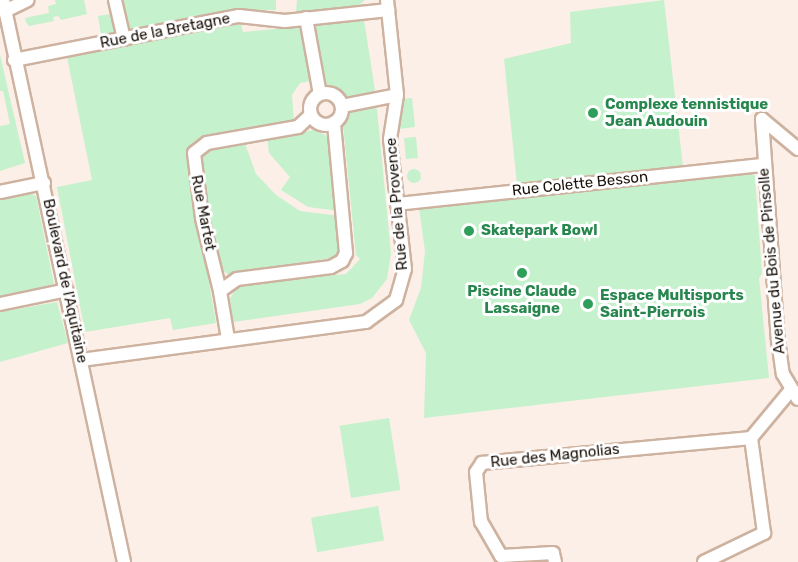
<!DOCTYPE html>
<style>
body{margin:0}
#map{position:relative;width:798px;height:562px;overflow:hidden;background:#fbefe7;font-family:Rubik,sans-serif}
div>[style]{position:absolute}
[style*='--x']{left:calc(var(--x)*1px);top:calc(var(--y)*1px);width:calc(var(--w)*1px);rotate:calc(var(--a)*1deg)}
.green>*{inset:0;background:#c5f1cd;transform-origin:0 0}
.round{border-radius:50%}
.roads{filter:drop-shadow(2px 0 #ceb2a0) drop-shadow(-2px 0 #ceb2a0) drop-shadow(0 2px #ceb2a0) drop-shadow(0 -2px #ceb2a0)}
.minor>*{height:12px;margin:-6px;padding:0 6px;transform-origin:6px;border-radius:6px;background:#fff}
.minor>.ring{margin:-6px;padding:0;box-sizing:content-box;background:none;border:12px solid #fff;border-radius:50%}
.dots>*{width:16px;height:16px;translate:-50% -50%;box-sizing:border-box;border:3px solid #fff;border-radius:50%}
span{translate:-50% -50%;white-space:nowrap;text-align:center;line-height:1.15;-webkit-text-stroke:6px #fff;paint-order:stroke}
.street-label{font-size:15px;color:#1b120b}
.leisure-label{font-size:15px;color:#27864d;font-weight:700}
.left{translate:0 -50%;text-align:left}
</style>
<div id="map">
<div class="green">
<i style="clip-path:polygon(55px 0,84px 0,87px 14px,61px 20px,58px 16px,53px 17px,54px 21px,29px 26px,26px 22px,25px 18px,49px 13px,48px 6px,56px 4px)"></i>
<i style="clip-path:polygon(108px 0,276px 0,276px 10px,239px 10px,88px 40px,101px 35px,98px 16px,111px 14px)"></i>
<i style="clip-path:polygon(297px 0,365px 0,359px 5px,296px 13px)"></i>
<i style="clip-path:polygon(664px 0,683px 167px,517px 185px,504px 59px,571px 43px,570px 12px)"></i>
<i style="clip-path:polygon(364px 20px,375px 90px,371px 94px,343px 97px,336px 90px,322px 86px,314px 25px)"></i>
<i style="clip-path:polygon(241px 24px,243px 32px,297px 27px,305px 32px,310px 81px,300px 83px,292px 95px,294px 123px,205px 139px,187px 153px,216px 323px,173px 330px,170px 318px,85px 332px,57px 187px,92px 180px,67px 57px)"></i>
<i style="clip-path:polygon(0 55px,25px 163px,0 171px,0 126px,10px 124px,3px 91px,0 91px)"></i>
<i style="clip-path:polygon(412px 98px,415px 127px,398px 129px,403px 99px)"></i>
<i style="clip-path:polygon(373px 107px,377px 109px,391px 254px,387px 279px,372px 298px,360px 304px,233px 322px,230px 299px,238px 284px,346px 274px,360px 259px,356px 255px,343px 125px,350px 112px)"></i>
<i style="clip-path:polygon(314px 130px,332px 138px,340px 211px,308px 207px,281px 190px,290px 177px,269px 153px,267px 138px)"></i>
<i style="left:416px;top:137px;width:21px;height:12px;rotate:85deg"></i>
<i style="clip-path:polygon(244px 141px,256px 174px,276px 195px,300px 211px,340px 216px,342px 248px,337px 257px,229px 275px,220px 268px,198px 156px,211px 148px)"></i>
<i class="round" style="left:407px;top:169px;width:14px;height:14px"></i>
<i style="clip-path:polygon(751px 173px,755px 176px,762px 274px,759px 278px,769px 378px,424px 418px,426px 353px,409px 320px,421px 288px,425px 251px,419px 208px)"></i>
<i style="clip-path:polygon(29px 193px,36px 196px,54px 284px,0 298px,0 200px)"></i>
<i style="clip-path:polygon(57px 302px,68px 343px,0 362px,0 312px)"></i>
<i style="left:389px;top:418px;width:73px;height:50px;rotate:81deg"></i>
<i style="left:378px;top:506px;width:35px;height:68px;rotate:80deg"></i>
</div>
<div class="roads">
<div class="minor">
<i style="--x:3;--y:0;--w:575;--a:77.85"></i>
<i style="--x:115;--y:0;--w:40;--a:77"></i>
<i style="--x:5;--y:11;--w:25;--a:-26"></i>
<i style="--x:306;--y:18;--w:77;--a:79.6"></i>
<i style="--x:14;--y:60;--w:229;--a:-11.1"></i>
<i style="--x:239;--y:16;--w:46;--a:6.2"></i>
<i style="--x:285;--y:21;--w:104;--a:-6.1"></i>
<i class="ring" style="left:310px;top:93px;width:20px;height:20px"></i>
<i style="--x:342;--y:106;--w:56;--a:-11.3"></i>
<i style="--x:762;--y:119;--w:222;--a:85.9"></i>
<i style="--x:778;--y:340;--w:34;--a:82"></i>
<i style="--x:783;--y:374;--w:29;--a:59"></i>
<i style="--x:762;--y:119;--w:47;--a:39.8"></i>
<i style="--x:0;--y:192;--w:45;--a:-11.6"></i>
<i style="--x:397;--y:204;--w:368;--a:-6.1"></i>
<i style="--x:220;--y:291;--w:75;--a:-103.9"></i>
<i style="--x:202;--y:218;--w:65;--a:-97"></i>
<i style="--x:194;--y:153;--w:16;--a:-38"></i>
<i style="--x:207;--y:143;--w:92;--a:-10"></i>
<i style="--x:298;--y:127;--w:18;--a:-43"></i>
<i style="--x:0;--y:304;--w:68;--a:-11.8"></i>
<i style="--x:228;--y:339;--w:49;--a:-99.5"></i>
<i style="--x:220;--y:291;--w:21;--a:-35"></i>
<i style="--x:237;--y:279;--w:95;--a:-7.3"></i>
<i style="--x:331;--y:267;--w:13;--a:-29"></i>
<i style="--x:342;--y:261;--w:9;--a:-63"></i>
<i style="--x:346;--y:253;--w:131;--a:-95.3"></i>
<i style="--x:81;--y:360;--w:288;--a:-7.6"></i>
<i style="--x:366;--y:322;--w:37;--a:-36"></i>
<i style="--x:396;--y:300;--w:32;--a:-74"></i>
<i style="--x:405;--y:269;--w:131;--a:-96.6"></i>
<i style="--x:390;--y:139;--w:45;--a:-81"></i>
<i style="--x:397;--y:95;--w:96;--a:-96"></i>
<i style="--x:555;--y:562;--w:9;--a:-103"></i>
<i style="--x:553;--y:553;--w:52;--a:176.7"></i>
<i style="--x:501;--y:556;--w:39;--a:-120"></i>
<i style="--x:481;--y:522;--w:50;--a:-95.7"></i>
<i style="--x:476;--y:472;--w:11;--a:-56"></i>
<i style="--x:482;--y:463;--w:270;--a:-5.3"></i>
<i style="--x:704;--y:562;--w:67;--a:-25.8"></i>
<i style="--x:764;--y:533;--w:96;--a:-97.8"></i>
<i style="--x:751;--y:438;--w:61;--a:-50.3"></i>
</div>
</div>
<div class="dots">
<i style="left:593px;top:113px;background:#2e9e5b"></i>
<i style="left:469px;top:231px;background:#2e9e5b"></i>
<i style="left:522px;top:273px;background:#2e9e5b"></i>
<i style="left:588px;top:304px;background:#2e9e5b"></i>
</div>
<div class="street-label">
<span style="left:165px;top:31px;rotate:-11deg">Rue de la Bretagne</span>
<span style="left:580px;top:184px;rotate:-6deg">Rue Colette Besson</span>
<span style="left:397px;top:204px;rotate:-95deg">Rue de la Provence</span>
<span style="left:203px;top:213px;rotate:79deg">Rue Martet</span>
<span style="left:772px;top:261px;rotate:-95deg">Avenue du Bois de Pinsolle</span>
<span style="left:65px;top:281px;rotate:78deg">Boulevard de l'Aquitaine</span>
<span style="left:555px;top:456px;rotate:-6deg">Rue des Magnolias</span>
</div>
<div class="leisure-label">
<span class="left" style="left:605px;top:113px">Complexe tennistique<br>Jean Audouin</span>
<span class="left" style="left:481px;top:231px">Skatepark Bowl</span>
<span style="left:522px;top:300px">Piscine Claude<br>Lassaigne</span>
<span class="left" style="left:600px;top:304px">Espace Multisports<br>Saint-Pierrois</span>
</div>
</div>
